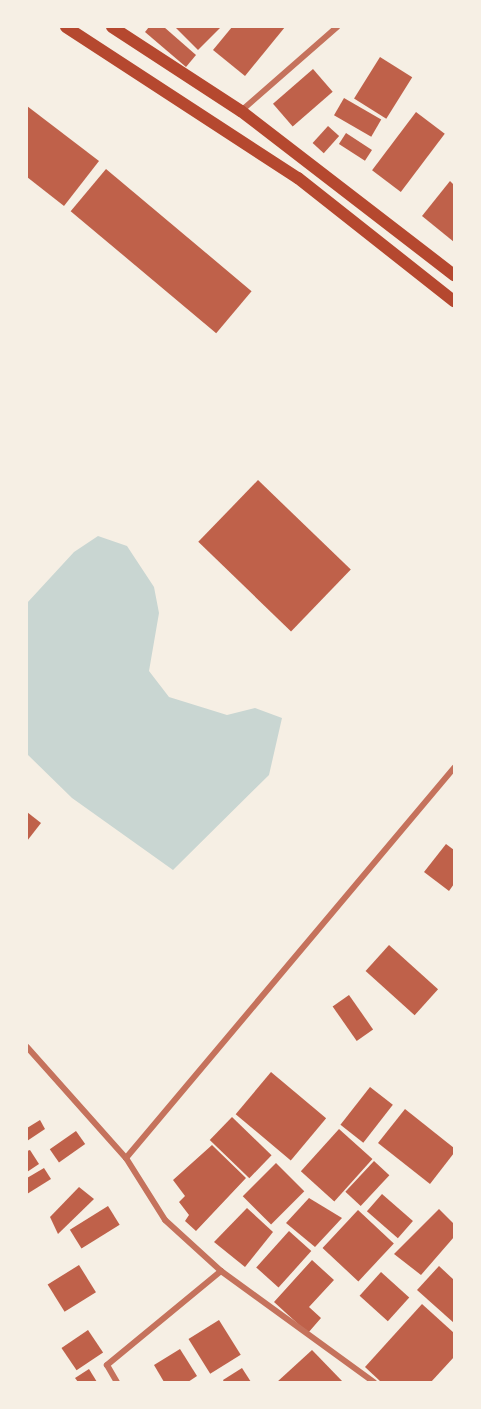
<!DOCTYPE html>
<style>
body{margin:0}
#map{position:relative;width:481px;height:1409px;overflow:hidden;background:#f6efe4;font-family:Overpass,sans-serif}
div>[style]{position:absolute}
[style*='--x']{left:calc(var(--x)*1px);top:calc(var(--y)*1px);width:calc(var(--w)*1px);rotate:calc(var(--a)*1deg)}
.water>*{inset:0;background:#c9d6d2}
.building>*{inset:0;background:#bf614a;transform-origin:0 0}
.minor>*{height:6px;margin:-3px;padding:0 3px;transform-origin:3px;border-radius:3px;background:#c5725c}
.secondary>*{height:12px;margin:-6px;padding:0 6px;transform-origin:6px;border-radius:6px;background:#b5482f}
span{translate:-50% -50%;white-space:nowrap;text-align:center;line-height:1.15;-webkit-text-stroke:6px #f6efe4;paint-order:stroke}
.frame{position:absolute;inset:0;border:28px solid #f6efe4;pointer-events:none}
</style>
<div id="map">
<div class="water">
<i style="clip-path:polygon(98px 536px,127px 546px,154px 587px,159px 613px,149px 671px,169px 697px,227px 715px,255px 708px,282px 718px,269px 775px,173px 870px,72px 798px,27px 754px,27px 603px,74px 552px)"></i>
</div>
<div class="building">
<i style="clip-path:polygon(149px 27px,164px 27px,196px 55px,186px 67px,145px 32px)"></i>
<i style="clip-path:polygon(175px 27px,221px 27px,198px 50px)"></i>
<i style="clip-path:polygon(232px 27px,285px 27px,245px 76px,213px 50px)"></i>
<i style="left:380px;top:57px;width:38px;height:49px;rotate:32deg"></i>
<i style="left:313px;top:69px;width:30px;height:53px;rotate:49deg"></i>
<i style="left:344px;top:98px;width:43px;height:20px;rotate:30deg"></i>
<i style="clip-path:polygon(27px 106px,99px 161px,64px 206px,27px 177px)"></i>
<i style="left:416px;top:112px;width:36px;height:73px;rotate:37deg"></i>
<i style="left:328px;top:126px;width:15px;height:23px;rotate:42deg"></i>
<i style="left:346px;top:133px;width:31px;height:13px;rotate:33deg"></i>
<i style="left:106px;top:169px;width:190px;height:55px;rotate:40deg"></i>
<i style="clip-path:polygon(450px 181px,454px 185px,454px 242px,422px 216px)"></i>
<i style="left:258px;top:480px;width:129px;height:86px;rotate:44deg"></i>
<i style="clip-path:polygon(27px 812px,41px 823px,27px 841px)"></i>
<i style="clip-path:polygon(446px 844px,454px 850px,454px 884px,449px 891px,424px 872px)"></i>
<i style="left:389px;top:945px;width:66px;height:35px;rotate:42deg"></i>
<i style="left:349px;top:995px;width:42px;height:20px;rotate:55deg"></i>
<i style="left:271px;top:1072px;width:72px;height:55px;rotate:40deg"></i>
<i style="left:370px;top:1087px;width:29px;height:48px;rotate:38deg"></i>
<i style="clip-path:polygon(405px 1109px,454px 1148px,454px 1153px,430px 1184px,378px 1143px)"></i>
<i style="left:232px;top:1117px;width:55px;height:32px;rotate:44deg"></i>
<i style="clip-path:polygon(40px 1120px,45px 1129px,27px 1141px,27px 1128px)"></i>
<i style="left:339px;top:1129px;width:45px;height:57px;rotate:42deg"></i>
<i style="left:76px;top:1131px;width:16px;height:32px;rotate:55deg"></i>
<i style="clip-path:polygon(212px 1145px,246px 1178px,196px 1231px,185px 1221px,189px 1215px,179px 1202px,185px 1196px,173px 1180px)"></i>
<i style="clip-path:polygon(30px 1150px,39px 1164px,27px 1172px,27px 1151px)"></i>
<i style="left:374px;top:1161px;width:21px;height:42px;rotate:43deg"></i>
<i style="left:276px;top:1163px;width:40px;height:47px;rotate:45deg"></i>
<i style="clip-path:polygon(44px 1168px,51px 1179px,27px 1194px,27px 1178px)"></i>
<i style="clip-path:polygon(79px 1187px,94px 1199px,58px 1234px,50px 1217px)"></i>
<i style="left:382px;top:1194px;width:41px;height:23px;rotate:41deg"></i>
<i style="clip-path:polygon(309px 1198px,342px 1218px,315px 1247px,286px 1223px)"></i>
<i style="left:108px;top:1206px;width:22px;height:45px;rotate:58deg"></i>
<i style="clip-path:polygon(247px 1208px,273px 1232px,245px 1267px,214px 1242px)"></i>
<i style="clip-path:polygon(439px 1209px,454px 1224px,454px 1237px,421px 1275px,394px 1254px)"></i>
<i style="left:358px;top:1210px;width:49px;height:52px;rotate:43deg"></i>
<i style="left:289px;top:1231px;width:30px;height:49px;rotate:42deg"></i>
<i style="clip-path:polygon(312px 1260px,334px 1280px,309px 1307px,321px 1318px,308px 1333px,274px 1302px)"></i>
<i style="left:79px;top:1265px;width:32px;height:37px;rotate:58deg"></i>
<i style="clip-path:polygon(439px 1266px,454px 1280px,454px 1323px,417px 1290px)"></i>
<i style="left:381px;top:1272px;width:38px;height:32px;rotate:42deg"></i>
<i style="clip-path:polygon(422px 1304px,454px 1333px,454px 1357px,431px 1382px,381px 1382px,365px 1367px)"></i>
<i style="left:219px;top:1320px;width:41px;height:36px;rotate:58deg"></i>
<i style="left:88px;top:1330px;width:27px;height:32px;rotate:56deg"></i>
<i style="clip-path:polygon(180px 1349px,197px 1376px,188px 1382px,164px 1382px,154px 1365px)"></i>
<i style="clip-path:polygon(312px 1350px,343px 1382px,277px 1382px)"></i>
<i style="clip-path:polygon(242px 1368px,251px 1382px,224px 1382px,223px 1380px)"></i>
<i style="clip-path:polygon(89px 1369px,97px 1382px,78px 1382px,75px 1378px)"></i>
</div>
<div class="minor">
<i style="--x:241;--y:111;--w:128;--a:-41.2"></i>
<i style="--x:27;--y:1047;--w:149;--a:48.3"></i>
<i style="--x:126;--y:1158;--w:73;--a:57.8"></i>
<i style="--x:165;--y:1220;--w:76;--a:42.3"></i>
<i style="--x:221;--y:1271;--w:148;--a:140.5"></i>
<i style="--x:107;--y:1365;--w:20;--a:60"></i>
<i style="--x:126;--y:1158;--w:510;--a:-49.94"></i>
<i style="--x:221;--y:1271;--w:189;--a:36"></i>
</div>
<div class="secondary">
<i style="--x:66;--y:27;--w:277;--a:33.1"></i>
<i style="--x:298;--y:178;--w:199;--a:38.3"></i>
<i style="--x:112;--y:27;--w:154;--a:33.1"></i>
<i style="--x:241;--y:111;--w:269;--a:37.6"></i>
</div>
<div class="frame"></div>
</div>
